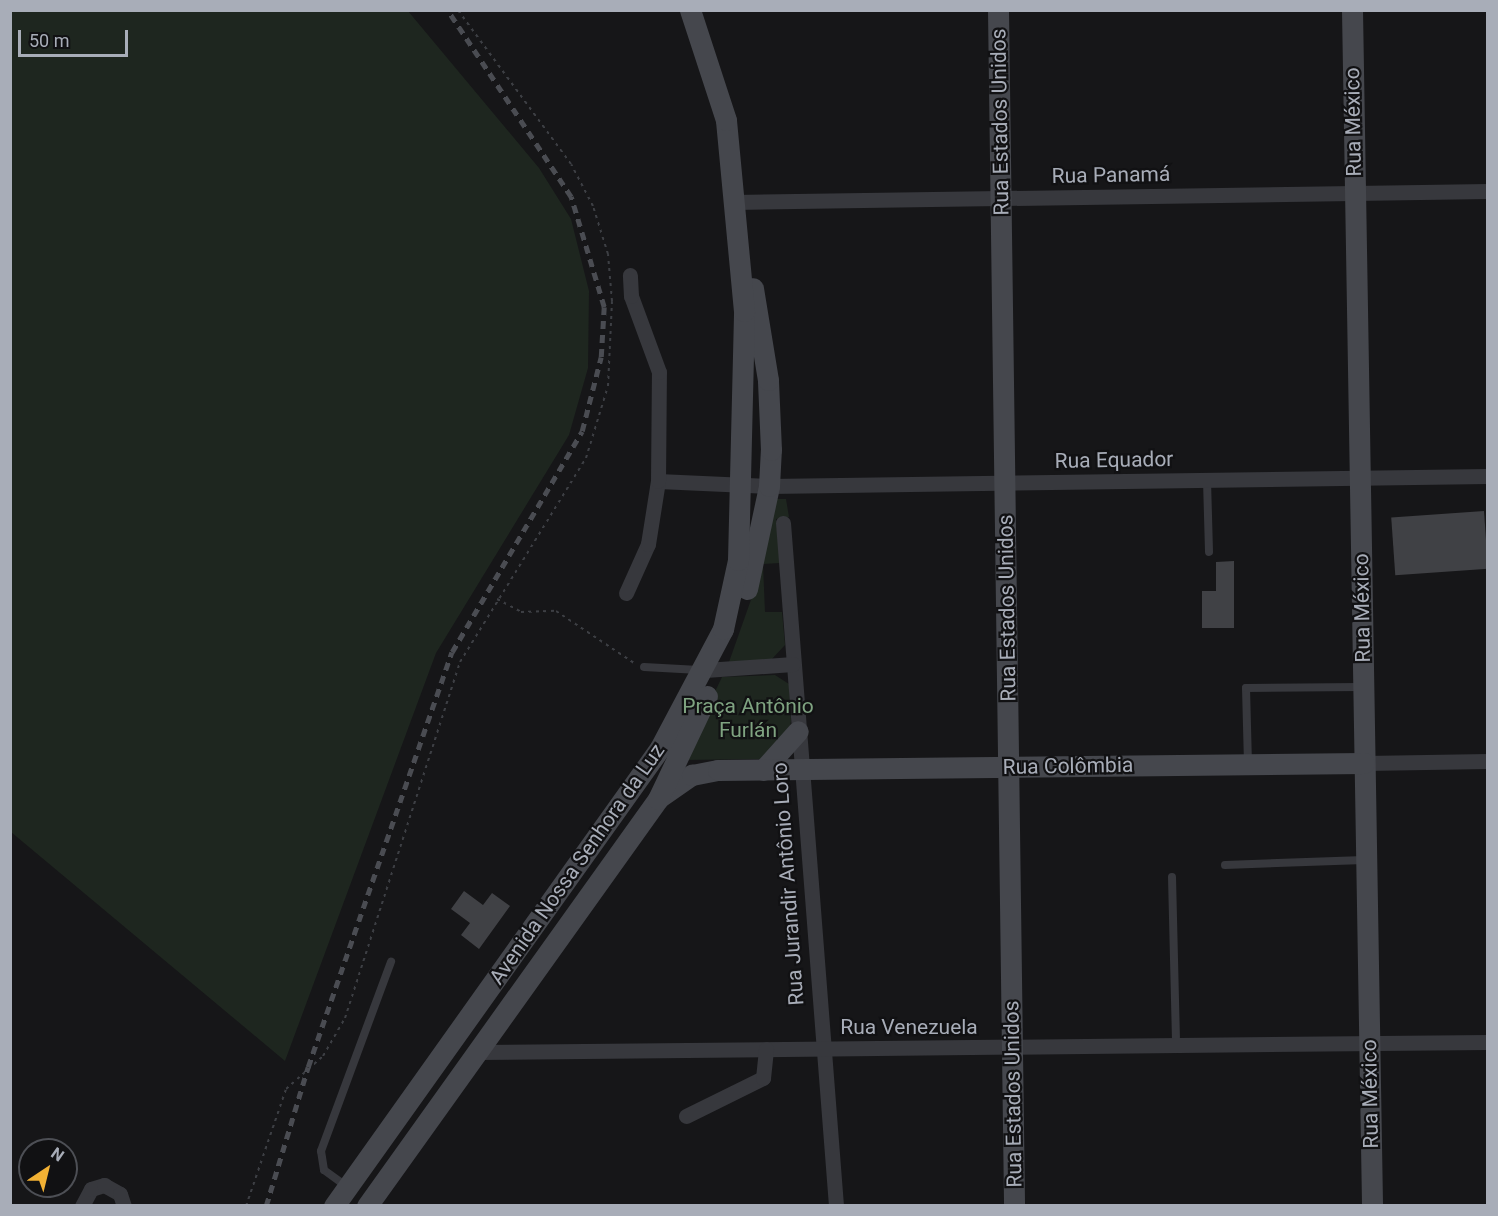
<!DOCTYPE html>
<meta charset="utf-8">
<style>
body{margin:0}
#map{position:relative;width:1498px;height:1216px;overflow:hidden;background:#161618;font-family:Roboto,sans-serif}
div>[style]{position:absolute}
[style*='--x']{left:calc(var(--x)*1px);top:calc(var(--y)*1px);width:calc(var(--w)*1px);rotate:calc(var(--a)*1deg)}
.green>*{inset:0;background:#1e261f}
.building>*{inset:0;background:#404145;transform-origin:0 0}
.path>*{height:2px;margin-top:-1px;transform-origin:0;background:repeating-linear-gradient(90deg,#3d3f44 0 3px,transparent 0 7.5px)}
.lane>*{height:8px;margin:-4px;padding:0 4px;transform-origin:4px;border-radius:4px;background:#37383d}
.street>*{height:15px;margin:-7.5px;padding:0 7.5px;transform-origin:7.5px;border-radius:7.5px;background:#37383d}
.secondary>*{height:21px;margin:-10.5px;padding:0 10.5px;transform-origin:10.5px;border-radius:10.5px;background:#45474d}
.rail>*{height:4.5px;margin-top:-2.25px;transform-origin:0;background:repeating-linear-gradient(90deg,#4a4c52 0 8px,transparent 0 14px)}
span{translate:-50% -50%;white-space:nowrap;text-align:center;line-height:1.15;-webkit-text-stroke:4.5px #111113;paint-order:stroke}
.street-label{font-size:21px;color:#a8adb8}
.park-label{font-size:21px;color:#7fa381}
.frame{position:absolute;inset:0;border:12px solid #a8adb8;pointer-events:none}
.north{position:absolute;left:18px;top:1138px;width:60px;height:60px;box-sizing:border-box;background:#111113;border:2px solid #4d4f55;border-radius:50%;rotate:35deg;font-size:16px;font-weight:700;line-height:24px;text-align:center;color:#a8adb8}
.north::after{content:'';display:block;margin:auto;width:21px;height:27px;background:#f2b134;clip-path:polygon(50% 0,100% 100%,50% 72%,0 100%)}
.scale{position:absolute;left:18px;top:30px;width:110px;height:27px;box-sizing:border-box;border:3px solid #a8adb8;border-top:0;padding-left:8px;font-size:18px;line-height:21px;white-space:nowrap;color:#a8adb8;-webkit-text-stroke:4px #111113;paint-order:stroke}
</style>
<div id="map">
<div class="green">
<i style="clip-path:polygon(10px 11px,408px 11px,539px 168px,571px 219px,589px 291px,588px 368px,569px 435px,436px 653px,285px 1061px,11px 832px)"></i>
<i style="clip-path:polygon(773px 499px,786px 499px,789px 517px,776px 519px,780px 563px,763px 564px,765px 612px,782px 612px,785px 645px,771px 660px,729px 662px,753px 594px)"></i>
<i style="clip-path:polygon(775px 675px,789px 684px,791px 721px,789px 731px,760px 759px,682px 760px,722px 677px)"></i>
</div>
<div class="building">
<i style="left:1484px;top:511px;width:58px;height:93px;rotate:86deg"></i>
<i style="clip-path:polygon(1234px 561px,1234px 628px,1202px 628px,1202px 591px,1216px 591px,1216px 562px)"></i>
<i style="clip-path:polygon(464px 891px,483px 905px,492px 893px,510px 906px,479px 949px,461px 935px,470px 923px,451px 909px)"></i>
</div>
<div class="path">
<i style="--x:497;--y:599;--w:27;--a:28"></i>
<i style="--x:521;--y:612;--w:35;--a:-2"></i>
<i style="--x:556;--y:611;--w:94;--a:33.7"></i>
<i style="--x:246;--y:1206;--w:124;--a:-71.1"></i>
<i style="--x:286;--y:1089;--w:50;--a:-41.7"></i>
<i style="--x:323;--y:1056;--w:44;--a:-59.9"></i>
<i style="--x:345;--y:1018;--w:374;--a:-72.1"></i>
<i style="--x:460;--y:662;--w:240;--a:-58.3"></i>
<i style="--x:586;--y:458;--w:75;--a:-73"></i>
<i style="--x:608;--y:386;--w:85;--a:-87.3"></i>
<i style="--x:612;--y:301;--w:47;--a:-94.9"></i>
<i style="--x:608;--y:254;--w:50;--a:-107.4"></i>
<i style="--x:593;--y:206;--w:47;--a:-117.6"></i>
<i style="--x:571;--y:164;--w:191;--a:-126.3"></i>
</div>
<div class="lane">
<i style="--x:1207;--y:480;--w:72;--a:88.4"></i>
<i style="--x:644;--y:667;--w:55;--a:3.1"></i>
<i style="--x:1248;--y:764;--w:76;--a:-91.5"></i>
<i style="--x:1246;--y:688;--w:115;--a:-0.5"></i>
<i style="--x:1225;--y:865;--w:139;--a:-2.1"></i>
<i style="--x:1172;--y:877;--w:168;--a:88.6"></i>
<i style="--x:346;--y:1186;--w:27;--a:-144"></i>
<i style="--x:324;--y:1170;--w:19;--a:-99"></i>
<i style="--x:321;--y:1151;--w:202;--a:-69.7"></i>
</div>
<div class="street">
<i style="--x:735;--y:202;--w:753;--a:-0.84"></i>
<i style="--x:658;--y:481;--w:111;--a:2.6"></i>
<i style="--x:769;--y:486;--w:719;--a:-0.8"></i>
<i style="--x:783;--y:523;--w:685;--a:85.56"></i>
<i style="--x:626;--y:593;--w:54;--a:-65.8"></i>
<i style="--x:648;--y:544;--w:64;--a:-81"></i>
<i style="--x:658;--y:481;--w:109;--a:-89.5"></i>
<i style="--x:659;--y:372;--w:81;--a:-110.2"></i>
<i style="--x:631;--y:296;--w:21;--a:-93"></i>
<i style="--x:705;--y:670;--w:88;--a:-3.9"></i>
<i style="--x:1364;--y:763;--w:124;--a:-0.9"></i>
<i style="--x:476;--y:1052;--w:1012;--a:-0.57"></i>
<i style="--x:686;--y:1116;--w:86;--a:-26.3"></i>
<i style="--x:763;--y:1078;--w:29;--a:-84"></i>
<i style="--x:82;--y:1206;--w:19;--a:-62"></i>
<i style="--x:91;--y:1189;--w:14;--a:-17"></i>
<i style="--x:104;--y:1185;--w:18;--a:29"></i>
<i style="--x:120;--y:1194;--w:13;--a:72"></i>
</div>
<div class="secondary">
<i style="--x:998;--y:10;--w:1196;--a:89.23"></i>
<i style="--x:1352;--y:10;--w:1196;--a:89.04"></i>
<i style="--x:747;--y:589;--w:105;--a:-77.9"></i>
<i style="--x:769;--y:486;--w:36;--a:-87"></i>
<i style="--x:771;--y:450;--w:70;--a:-92.5"></i>
<i style="--x:768;--y:380;--w:93;--a:-99.3"></i>
<i style="--x:763;--y:770;--w:52;--a:-48.1"></i>
<i style="--x:660;--y:797;--w:39;--a:-35"></i>
<i style="--x:692;--y:775;--w:26;--a:-11"></i>
<i style="--x:718;--y:770;--w:646;--a:-0.62"></i>
<i style="--x:334;--y:1206;--w:562;--a:-54.56"></i>
<i style="--x:660;--y:748;--w:135;--a:-62.1"></i>
<i style="--x:723;--y:629;--w:71;--a:-77.7"></i>
<i style="--x:738;--y:560;--w:249;--a:-88.6"></i>
<i style="--x:744;--y:311;--w:192;--a:-95.4"></i>
<i style="--x:726;--y:120;--w:116;--a:-108.1"></i>
<i style="--x:367;--y:1206;--w:500;--a:-54.44"></i>
<i style="--x:658;--y:799;--w:114;--a:-64.6"></i>
</div>
<div class="rail">
<i style="--x:266;--y:1206;--w:145;--a:-73.2"></i>
<i style="--x:308;--y:1067;--w:439;--a:-70.9"></i>
<i style="--x:452;--y:652;--w:256;--a:-59.5"></i>
<i style="--x:582;--y:431;--w:76;--a:-75.6"></i>
<i style="--x:601;--y:357;--w:50;--a:-86.6"></i>
<i style="--x:604;--y:307;--w:115;--a:-106.7"></i>
<i style="--x:571;--y:197;--w:224;--a:-123.5"></i>
</div>
<div class="street-label">
<span style="left:1000px;top:122px;rotate:-91deg">Rua Estados Unidos</span>
<span style="left:1353px;top:122px;rotate:-91deg">Rua México</span>
<span style="left:1111px;top:175px;rotate:-1deg">Rua Panamá</span>
<span style="left:1114px;top:460px;rotate:-1deg">Rua Equador</span>
<span style="left:1007px;top:608px;rotate:-91deg">Rua Estados Unidos</span>
<span style="left:1362px;top:608px;rotate:-91deg">Rua México</span>
<span style="left:1068px;top:766px;rotate:-1deg">Rua Colômbia</span>
<span style="left:577px;top:864px;rotate:-55deg">Avenida Nossa Senhora da Luz</span>
<span style="left:788px;top:884px;rotate:-94deg">Rua Jurandir Antônio Loro</span>
<span style="left:909px;top:1027px">Rua Venezuela</span>
<span style="left:1013px;top:1094px;rotate:-91deg">Rua Estados Unidos</span>
<span style="left:1370px;top:1094px;rotate:-91deg">Rua México</span>
</div>
<div class="park-label">
<span style="left:748px;top:718px">Praça Antônio<br>Furlán</span>
</div>
<div class="frame"></div>
<div class="north">N</div>
<div class="scale">50 m</div>
</div>
